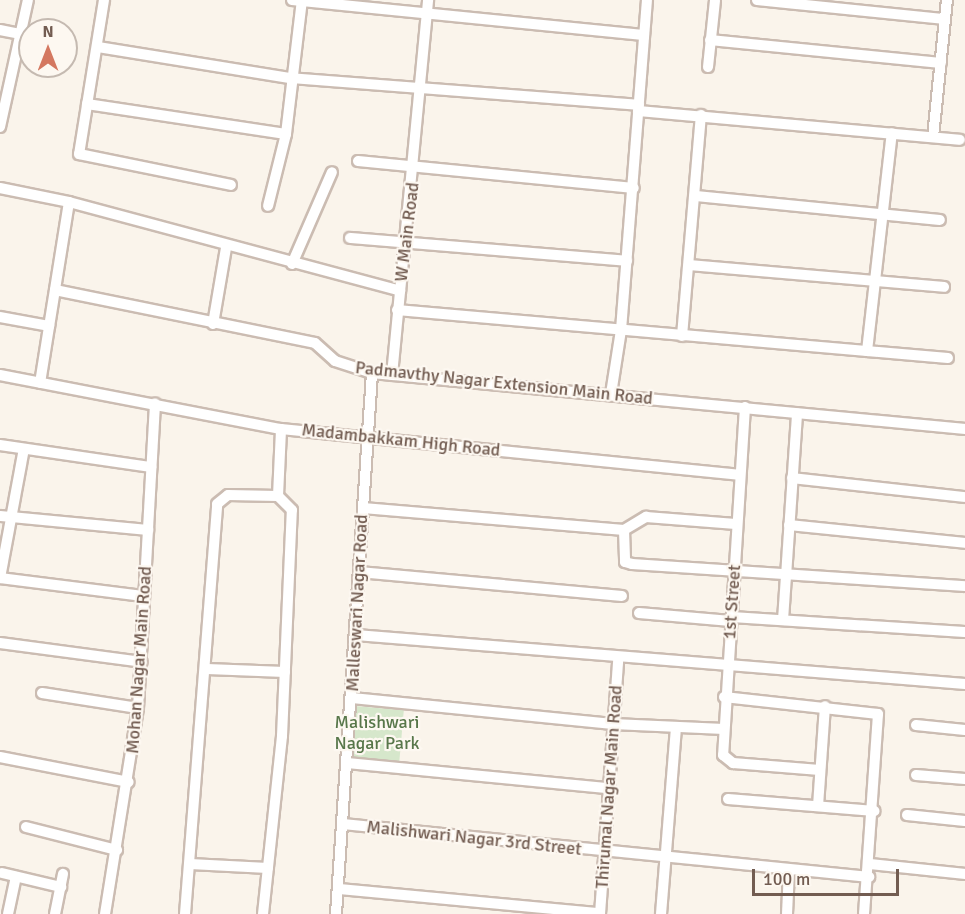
<!DOCTYPE html>
<style>
body{margin:0}
#map{position:relative;width:965px;height:914px;overflow:hidden;background:#faf4eb;font-family:Signika,sans-serif}
div>[style]{position:absolute}
[style*='--x']{left:calc(var(--x)*1px);top:calc(var(--y)*1px);width:calc(var(--w)*1px);rotate:calc(var(--a)*1deg)}
.green>*{inset:0;background:#d6e7cb;transform-origin:0 0}
.roads{filter:drop-shadow(2px 0 #cbbcb2) drop-shadow(-2px 0 #cbbcb2) drop-shadow(0 2px #cbbcb2) drop-shadow(0 -2px #cbbcb2)}
.street>*{height:10px;margin:-5px;padding:0 5px;transform-origin:5px;border-radius:5px;background:#fff}
span{translate:-50% -50%;white-space:nowrap;text-align:center;line-height:1.15;-webkit-text-stroke:4.5px #fdf8f1;paint-order:stroke}
.street-label{font-size:18px;color:#725c51}
.park-label{font-size:18px;color:#58774a}
.north{position:absolute;left:18px;top:18px;width:60px;height:60px;box-sizing:border-box;background:#fdf8f1;border:2px solid #c5bab1;border-radius:50%;rotate:0deg;font-size:16px;font-weight:700;line-height:24px;text-align:center;color:#725c51}
.north::after{content:'';display:block;margin:auto;width:21px;height:27px;background:#d47860;clip-path:polygon(50% 0,100% 100%,50% 72%,0 100%)}
.scale{position:absolute;left:752px;top:869px;width:147px;height:27px;box-sizing:border-box;border:3px solid #725c51;border-top:0;padding-left:8px;font-size:18px;line-height:21px;white-space:nowrap;color:#725c51;-webkit-text-stroke:4px #fdf8f1;paint-order:stroke}
</style>
<div id="map">
<div class="green">
<i style="left:355px;top:706px;width:49px;height:52px;rotate:5deg"></i>
</div>
<div class="roads">
<div class="street">
<i style="--x:104;--y:0;--w:156;--a:99.2"></i>
<i style="--x:79;--y:154;--w:155;--a:11.5"></i>
<i style="--x:292;--y:0;--w:353;--a:5.7"></i>
<i style="--x:757;--y:0;--w:189;--a:5.8"></i>
<i style="--x:0;--y:30;--w:20;--a:11"></i>
<i style="--x:710;--y:40;--w:232;--a:5.7"></i>
<i style="--x:98;--y:47;--w:194;--a:9.2"></i>
<i style="--x:290;--y:78;--w:350;--a:4.4"></i>
<i style="--x:708;--y:67;--w:67;--a:-84"></i>
<i style="--x:87;--y:104;--w:201;--a:8.6"></i>
<i style="--x:286;--y:134;--w:74;--a:104"></i>
<i style="--x:638;--y:111;--w:323;--a:5.1"></i>
<i style="--x:0;--y:127;--w:130;--a:-77.6"></i>
<i style="--x:286;--y:134;--w:135;--a:-83.2"></i>
<i style="--x:933;--y:137;--w:138;--a:-84.2"></i>
<i style="--x:358;--y:161;--w:277;--a:5.6"></i>
<i style="--x:0;--y:188;--w:70;--a:11.5"></i>
<i style="--x:69;--y:202;--w:183;--a:99.1"></i>
<i style="--x:696;--y:196;--w:245;--a:5.6"></i>
<i style="--x:69;--y:202;--w:343;--a:15"></i>
<i style="--x:350;--y:238;--w:278;--a:4.7"></i>
<i style="--x:292;--y:264;--w:100;--a:-66.5"></i>
<i style="--x:689;--y:265;--w:256;--a:4.9"></i>
<i style="--x:55;--y:290;--w:265;--a:11.5"></i>
<i style="--x:315;--y:343;--w:27;--a:42"></i>
<i style="--x:335;--y:361;--w:39;--a:18"></i>
<i style="--x:372;--y:373;--w:596;--a:5.39"></i>
<i style="--x:397;--y:310;--w:553;--a:4.98"></i>
<i style="--x:0;--y:317;--w:50;--a:10.4"></i>
<i style="--x:213;--y:324;--w:77;--a:-80.3"></i>
<i style="--x:682;--y:336;--w:222;--a:-85.1"></i>
<i style="--x:867;--y:351;--w:219;--a:-83.5"></i>
<i style="--x:0;--y:375;--w:286;--a:10.9"></i>
<i style="--x:281;--y:429;--w:460;--a:5.7"></i>
<i style="--x:392;--y:375;--w:377;--a:-84.5"></i>
<i style="--x:611;--y:394;--w:65;--a:-81.1"></i>
<i style="--x:621;--y:330;--w:331;--a:-85.5"></i>
<i style="--x:745;--y:407;--w:349;--a:93.6"></i>
<i style="--x:723;--y:755;--w:13;--a:39"></i>
<i style="--x:733;--y:763;--w:87;--a:4.6"></i>
<i style="--x:0;--y:445;--w:153;--a:8.3"></i>
<i style="--x:792;--y:478;--w:174;--a:6.3"></i>
<i style="--x:363;--y:508;--w:262;--a:4.8"></i>
<i style="--x:624;--y:530;--w:32;--a:88"></i>
<i style="--x:625;--y:562;--w:7;--a:16"></i>
<i style="--x:632;--y:564;--w:334;--a:3.8"></i>
<i style="--x:0;--y:516;--w:149;--a:5.4"></i>
<i style="--x:789;--y:525;--w:177;--a:5.8"></i>
<i style="--x:624;--y:530;--w:26;--a:-31"></i>
<i style="--x:646;--y:517;--w:90;--a:4.4"></i>
<i style="--x:359;--y:572;--w:264;--a:5.2"></i>
<i style="--x:0;--y:578;--w:144;--a:7.2"></i>
<i style="--x:0;--y:578;--w:131;--a:-79.5"></i>
<i style="--x:639;--y:613;--w:92;--a:5"></i>
<i style="--x:732;--y:617;--w:233;--a:3.7"></i>
<i style="--x:783;--y:620;--w:207;--a:-86.1"></i>
<i style="--x:356;--y:635;--w:611;--a:4.6"></i>
<i style="--x:0;--y:643;--w:143;--a:7.6"></i>
<i style="--x:207;--y:669;--w:78;--a:2.2"></i>
<i style="--x:42;--y:693;--w:97;--a:8.9"></i>
<i style="--x:724;--y:697;--w:155;--a:6.3"></i>
<i style="--x:878;--y:714;--w:200;--a:94"></i>
<i style="--x:352;--y:698;--w:262;--a:5.7"></i>
<i style="--x:613;--y:724;--w:111;--a:2.6"></i>
<i style="--x:916;--y:725;--w:49;--a:5.8"></i>
<i style="--x:0;--y:757;--w:131;--a:11"></i>
<i style="--x:347;--y:763;--w:263;--a:5.5"></i>
<i style="--x:916;--y:775;--w:49;--a:4.7"></i>
<i style="--x:728;--y:799;--w:147;--a:4.7"></i>
<i style="--x:818;--y:806;--w:100;--a:-86"></i>
<i style="--x:907;--y:815;--w:58;--a:5.9"></i>
<i style="--x:343;--y:824;--w:529;--a:5.75"></i>
<i style="--x:26;--y:827;--w:94;--a:14.2"></i>
<i style="--x:190;--y:864;--w:78;--a:2.9"></i>
<i style="--x:870;--y:864;--w:96;--a:6"></i>
<i style="--x:2;--y:873;--w:61;--a:13.3"></i>
<i style="--x:339;--y:889;--w:262;--a:5.3"></i>
<i style="--x:8;--y:914;--w:38;--a:-78"></i>
<i style="--x:55;--y:914;--w:41;--a:-78.7"></i>
<i style="--x:105;--y:914;--w:209;--a:-80.9"></i>
<i style="--x:138;--y:708;--w:305;--a:-86.8"></i>
<i style="--x:185;--y:914;--w:411;--a:-85.5"></i>
<i style="--x:217;--y:504;--w:14;--a:-39"></i>
<i style="--x:228;--y:495;--w:50;--a:1.1"></i>
<i style="--x:278;--y:496;--w:67;--a:-87.4"></i>
<i style="--x:263;--y:914;--w:179;--a:-83.9"></i>
<i style="--x:282;--y:736;--w:226;--a:-87.5"></i>
<i style="--x:292;--y:510;--w:20;--a:-135"></i>
<i style="--x:336;--y:914;--w:542;--a:-86.19"></i>
<i style="--x:600;--y:914;--w:255;--a:-85.9"></i>
<i style="--x:661;--y:914;--w:187;--a:-85.4"></i>
<i style="--x:787;--y:914;--w:44;--a:-87.4"></i>
</div>
</div>
<div class="street-label">
<span style="left:407px;top:232px;rotate:-83deg">W Main Road</span>
<span style="left:504px;top:383px;rotate:6deg">Padmavthy Nagar Extension Main Road</span>
<span style="left:401px;top:440px;rotate:6deg">Madambakkam High Road</span>
<span style="left:732px;top:602px;rotate:-86deg">1st Street</span>
<span style="left:357px;top:603px;rotate:-87deg">Malleswari Nagar Road</span>
<span style="left:139px;top:660px;rotate:-86deg">Mohan Nagar Main Road</span>
<span style="left:609px;top:787px;rotate:-86deg">Thirumal Nagar Main Road</span>
<span style="left:474px;top:838px;rotate:6deg">Malishwari Nagar 3rd Street</span>
</div>
<div class="park-label">
<span style="left:377px;top:733px">Malishwari<br>Nagar Park</span>
</div>
<div class="north">N</div>
<div class="scale">100 m</div>
</div>
